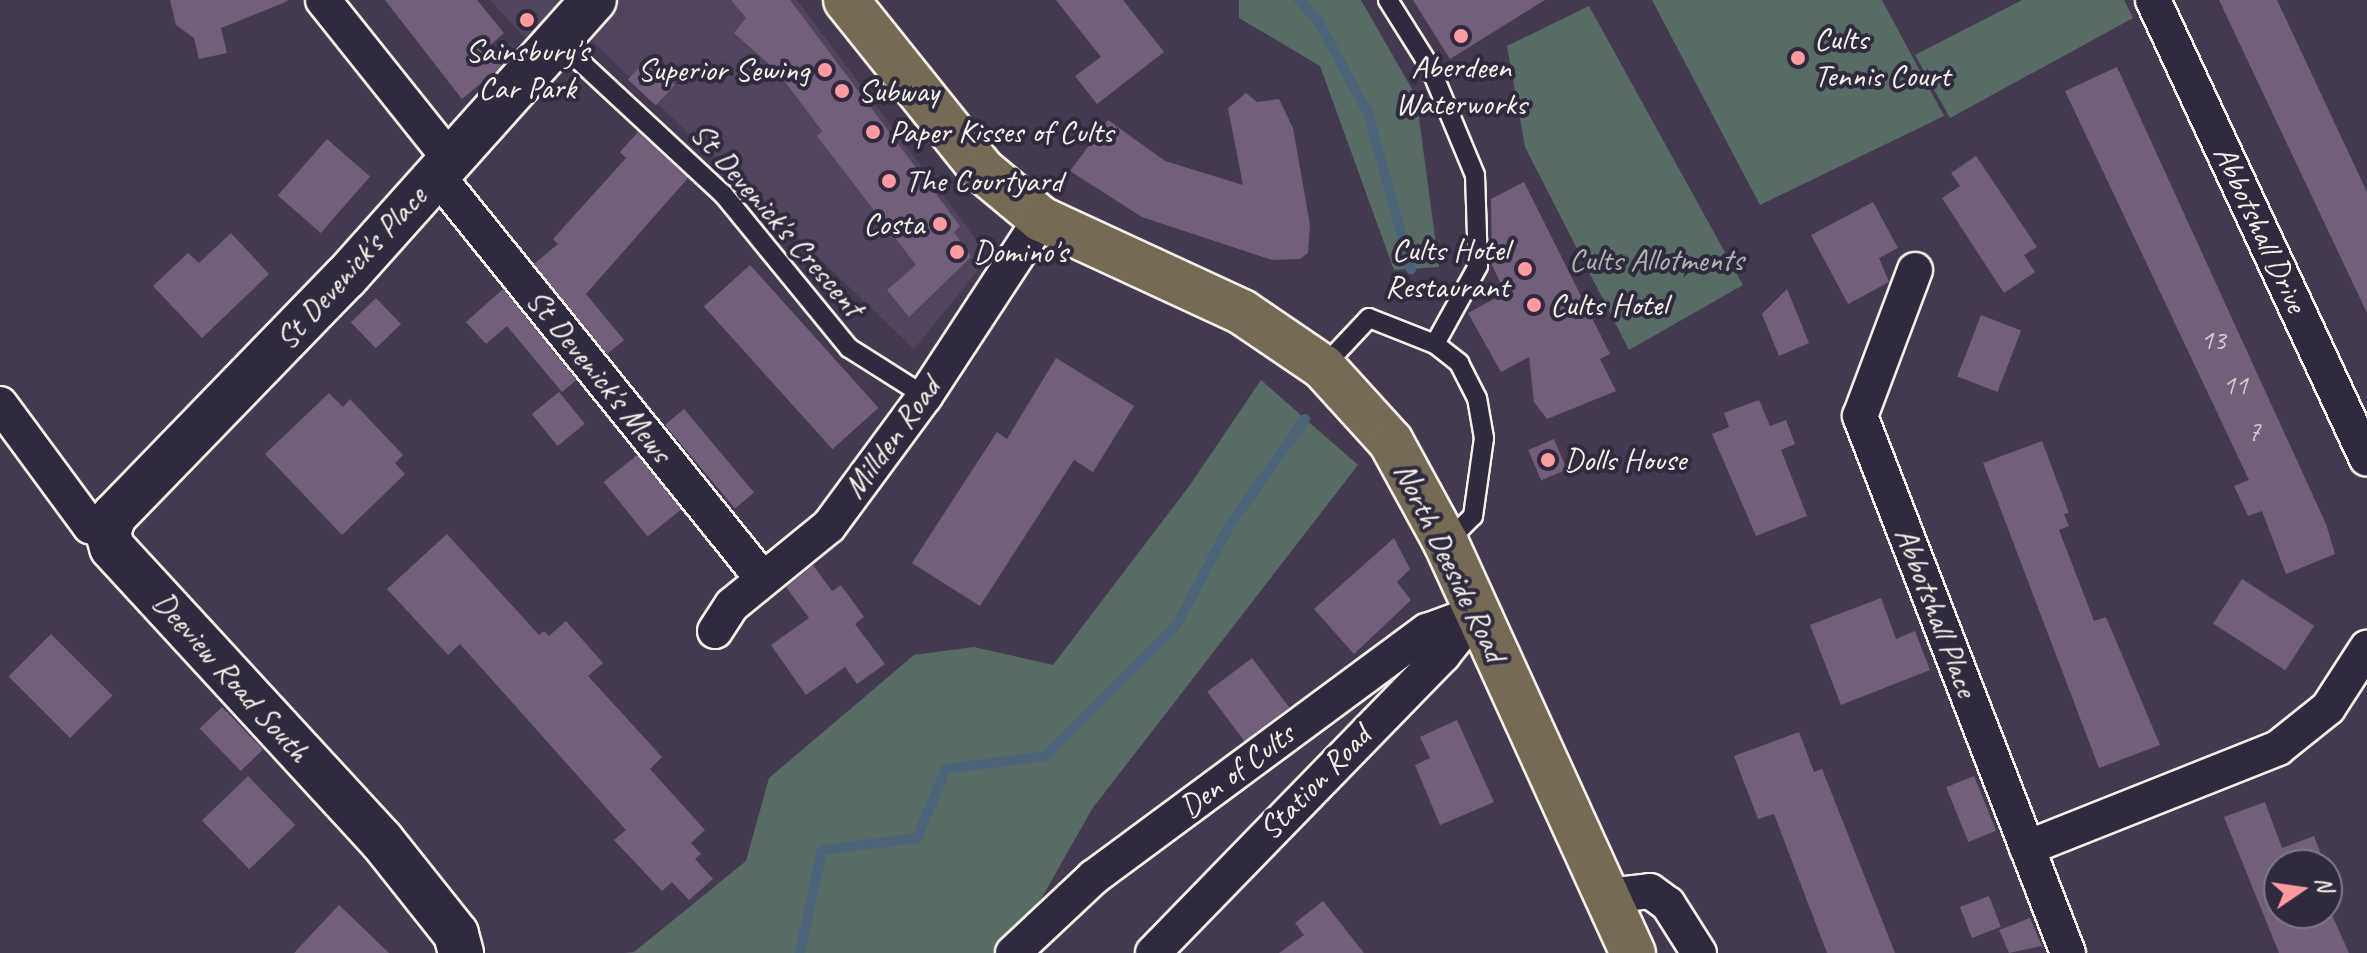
<!DOCTYPE html>
<style>
body{margin:0}
#map{position:relative;width:2367px;height:953px;overflow:hidden;background:#433a50;font-family:Caveat,sans-serif}
div>[style]{position:absolute}
[style*='--x']{left:calc(var(--x)*1px);top:calc(var(--y)*1px);width:calc(var(--w)*1px);rotate:calc(var(--a)*1deg)}
.built>*{inset:0;background:#51455d}
.green>*{inset:0;background:#586c65}
.stream>*{height:10px;margin:-5px;padding:0 5px;transform-origin:5px;border-radius:5px;background:#4d6478}
.building>*{inset:0;background:#72607b;transform-origin:0 0}
.roads{filter:drop-shadow(2px 0 #f4f1e8) drop-shadow(-2px 0 #f4f1e8) drop-shadow(0 2px #f4f1e8) drop-shadow(0 -2px #f4f1e8)}
.service>*{height:18px;margin:-9px;padding:0 9px;transform-origin:9px;border-radius:9px;background:#2f2a3d}
.minor>*{height:34px;margin:-17px;padding:0 17px;transform-origin:17px;border-radius:17px;background:#2f2a3d}
.tertiary>*{height:44px;margin:-22px;padding:0 22px;transform-origin:22px;border-radius:22px;background:#2f2a3d}
.primary>*{height:44px;margin:-22px;padding:0 22px;transform-origin:22px;border-radius:22px;background:#756a55}
.dots>*{width:22px;height:22px;translate:-50% -50%;box-sizing:border-box;border:4px solid #2f2a3d;border-radius:50%}
span{translate:-50% -50%;white-space:nowrap;text-align:center;line-height:1.15;-webkit-text-stroke:8px #2f2a3d;paint-order:stroke}
.number-label{font-size:28px;color:#d4cdcd}
.number-label span{-webkit-text-stroke-width:0}
.poi-label{font-size:32px;color:#f4f1e8}
.left{translate:0 -50%;text-align:left}
.right{translate:-100% -50%;text-align:right}
.street-label{font-size:32px;color:#f4f1e8}
.park-label{font-size:32px;color:#aeb5ad}
.north{position:absolute;left:2263px;top:849px;width:80px;height:80px;box-sizing:border-box;background:#2f2a3d;border:2px solid #7e7a81;border-radius:50%;rotate:77deg;font-size:22px;font-weight:700;line-height:32px;text-align:center;color:#f4f1e8}
.north::after{content:'';display:block;margin:auto;width:28px;height:36px;background:#ff9aa2;clip-path:polygon(50% 0,100% 100%,50% 72%,0 100%)}
</style>
<div id="map">
<div class="built">
<i style="clip-path:polygon(490px 0,797px 0,989px 257px,914px 349px,588px 37px,557px 72px)"></i>
</div>
<div class="green">
<i style="clip-path:polygon(1239px 0,1361px 0,1416px 96px,1439px 267px,1394px 270px,1320px 66px,1239px 18px)"></i>
<i style="clip-path:polygon(1652px 0,1882px 0,1944px 116px,1760px 205px)"></i>
<i style="clip-path:polygon(2022px 0,2124px 0,2133px 18px,1950px 118px,1915px 55px)"></i>
<i style="clip-path:polygon(1589px 6px,1743px 285px,1629px 350px,1525px 147px,1507px 46px)"></i>
<i style="clip-path:polygon(1261px 380px,1358px 465px,1092px 809px,1036px 908px,1000px 953px,625px 953px,634px 952px,746px 861px,769px 778px,914px 655px,974px 647px,1053px 665px,1190px 485px)"></i>
</div>
<div class="stream">
<i style="--x:1299;--y:0;--w:28;--a:48"></i>
<i style="--x:1318;--y:21;--w:105;--a:61.5"></i>
<i style="--x:1368;--y:113;--w:162;--a:74.6"></i>
<i style="--x:800;--y:953;--w:105;--a:-77.9"></i>
<i style="--x:822;--y:850;--w:96;--a:-7.2"></i>
<i style="--x:917;--y:838;--w:75;--a:-67.2"></i>
<i style="--x:946;--y:769;--w:100;--a:-7.5"></i>
<i style="--x:1045;--y:756;--w:185;--a:-44.8"></i>
<i style="--x:1176;--y:626;--w:115;--a:-61.9"></i>
<i style="--x:1230;--y:525;--w:130;--a:-54.7"></i>
</div>
<div class="building">
<i style="clip-path:polygon(170px 0,287px 0,288px 1px,221px 28px,227px 53px,199px 59px,194px 38px,176px 25px)"></i>
<i style="clip-path:polygon(385px 0,477px 0,504px 33px,487px 48px,502px 66px,462px 99px)"></i>
<i style="clip-path:polygon(731px 0,790px 0,960px 226px,954px 232px,971px 257px,909px 317px,887px 290px,916px 265px,817px 136px,822px 131px,777px 71px,734px 33px,746px 18px)"></i>
<i style="clip-path:polygon(1056px 0,1123px 0,1164px 52px,1097px 104px,1075px 76px,1101px 57px)"></i>
<i style="clip-path:polygon(1413px 0,1545px 0,1450px 59px)"></i>
<i style="clip-path:polygon(2219px 0,2277px 0,2367px 192px,2367px 313px)"></i>
<i style="left:647px;top:59px;width:38px;height:28px;rotate:43deg"></i>
<i style="clip-path:polygon(2117px 67px,2326px 524px,2335px 554px,2286px 574px,2262px 511px,2248px 516px,2234px 486px,2249px 480px,2065px 91px)"></i>
<i style="clip-path:polygon(1246px 93px,1257px 102px,1279px 99px,1293px 128px,1310px 225px,1308px 253px,1300px 259px,1272px 260px,1142px 217px,1070px 171px,1108px 120px,1165px 161px,1243px 185px,1228px 108px)"></i>
<i style="clip-path:polygon(638px 132px,688px 178px,586px 294px,624px 340px,607px 354px,534px 264px,558px 244px,553px 239px,626px 158px,620px 152px)"></i>
<i style="left:327px;top:139px;width:57px;height:75px;rotate:41deg"></i>
<i style="clip-path:polygon(1976px 156px,2037px 247px,2024px 255px,2035px 272px,2004px 293px,1942px 198px,1960px 186px,1951px 173px)"></i>
<i style="clip-path:polygon(1524px 182px,1610px 354px,1600px 359px,1616px 391px,1547px 419px,1534px 402px,1529px 357px,1501px 372px,1468px 313px,1505px 293px,1492px 265px,1491px 199px)"></i>
<i style="clip-path:polygon(1873px 202px,1898px 248px,1879px 258px,1889px 282px,1848px 304px,1811px 235px)"></i>
<i style="clip-path:polygon(231px 233px,269px 274px,202px 338px,153px 286px,188px 253px,199px 263px)"></i>
<i style="left:750px;top:265px;width:192px;height:62px;rotate:48deg"></i>
<i style="clip-path:polygon(503px 289px,576px 380px,562px 392px,507px 326px,486px 344px,466px 322px)"></i>
<i style="clip-path:polygon(1787px 289px,1809px 343px,1779px 356px,1762px 314px)"></i>
<i style="left:376px;top:298px;width:36px;height:35px;rotate:46deg"></i>
<i style="left:1981px;top:315px;width:43px;height:66px;rotate:21deg"></i>
<i style="clip-path:polygon(1056px 358px,1134px 406px,1093px 472px,1074px 460px,980px 606px,912px 563px,997px 432px,1007px 439px)"></i>
<i style="left:559px;top:392px;width:41px;height:35px;rotate:51deg"></i>
<i style="clip-path:polygon(329px 393px,343px 407px,350px 399px,403px 455px,395px 463px,405px 474px,342px 535px,265px 454px)"></i>
<i style="clip-path:polygon(1759px 400px,1770px 426px,1786px 420px,1795px 444px,1781px 450px,1807px 516px,1756px 536px,1712px 434px,1729px 427px,1724px 413px)"></i>
<i style="left:684px;top:409px;width:109px;height:25px;rotate:50deg"></i>
<i style="left:1554px;top:439px;width:33px;height:28px;rotate:67deg"></i>
<i style="clip-path:polygon(2042px 441px,2069px 513px,2064px 514px,2069px 526px,2059px 530px,2094px 621px,2106px 617px,2160px 745px,2099px 768px,1983px 463px)"></i>
<i style="left:637px;top:455px;width:70px;height:43px;rotate:51deg"></i>
<i style="clip-path:polygon(447px 534px,539px 635px,544px 631px,549px 636px,566px 621px,603px 663px,588px 676px,662px 757px,650px 769px,705px 830px,691px 843px,701px 854px,695px 859px,713px 879px,689px 900px,672px 882px,662px 891px,614px 840px,626px 830px,460px 644px,448px 655px,387px 589px)"></i>
<i style="clip-path:polygon(1394px 538px,1410px 569px,1397px 582px,1411px 600px,1354px 654px,1314px 609px)"></i>
<i style="clip-path:polygon(813px 565px,832px 591px,841px 585px,864px 617px,855px 624px,885px 664px,857px 684px,845px 667px,806px 695px,771px 645px,809px 618px,786px 587px)"></i>
<i style="left:2242px;top:579px;width:86px;height:53px;rotate:33deg"></i>
<i style="clip-path:polygon(1881px 598px,1896px 639px,1915px 631px,1930px 670px,1841px 705px,1810px 625px)"></i>
<i style="left:51px;top:634px;width:87px;height:60px;rotate:45deg"></i>
<i style="left:1252px;top:658px;width:62px;height:56px;rotate:53deg"></i>
<i style="left:222px;top:707px;width:59px;height:31px;rotate:46deg"></i>
<i style="clip-path:polygon(1457px 720px,1494px 802px,1440px 825px,1415px 765px,1430px 758px,1420px 737px)"></i>
<i style="clip-path:polygon(1799px 732px,1814px 772px,1822px 769px,1895px 953px,1827px 953px,1774px 814px,1758px 819px,1734px 756px)"></i>
<i style="left:248px;top:776px;width:68px;height:64px;rotate:46deg"></i>
<i style="left:1974px;top:776px;width:59px;height:30px;rotate:68deg"></i>
<i style="clip-path:polygon(2265px 802px,2282px 848px,2314px 836px,2325px 865px,2279px 865px,2279px 913px,2327px 913px,2327px 904px,2349px 953px,2279px 953px,2224px 817px)"></i>
<i style="left:1989px;top:896px;width:33px;height:31px;rotate:69deg"></i>
<i style="clip-path:polygon(1323px 901px,1364px 953px,1279px 953px,1304px 935px,1295px 923px)"></i>
<i style="clip-path:polygon(339px 905px,389px 953px,294px 953px)"></i>
<i style="clip-path:polygon(2030px 918px,2042px 946px,2009px 953px,1999px 930px)"></i>
</div>
<div class="roads">
<div class="service">
<i style="--x:1388;--y:0;--w:79;--a:57.9"></i>
<i style="--x:1430;--y:67;--w:117;--a:67.4"></i>
<i style="--x:1475;--y:175;--w:91;--a:88.1"></i>
<i style="--x:1478;--y:266;--w:89;--a:118.9"></i>
<i style="--x:557;--y:40;--w:226;--a:42.9"></i>
<i style="--x:723;--y:194;--w:199;--a:50.7"></i>
<i style="--x:849;--y:348;--w:90;--a:32.3"></i>
<i style="--x:1323;--y:367;--w:67;--a:-46.8"></i>
<i style="--x:1369;--y:318;--w:71;--a:21.5"></i>
<i style="--x:1435;--y:344;--w:31;--a:38"></i>
<i style="--x:1459;--y:363;--w:39;--a:63"></i>
<i style="--x:1477;--y:398;--w:41;--a:80.1"></i>
<i style="--x:1484;--y:438;--w:79;--a:98"></i>
<i style="--x:1473;--y:516;--w:38;--a:135"></i>
</div>
<div class="minor">
<i style="--x:323;--y:0;--w:202;--a:51.4"></i>
<i style="--x:2153;--y:0;--w:506;--a:65"></i>
<i style="--x:436;--y:174;--w:519;--a:51.1"></i>
<i style="--x:1915;--y:270;--w:156;--a:110.6"></i>
<i style="--x:1860;--y:416;--w:576;--a:68.83"></i>
<i style="--x:0;--y:404;--w:152;--a:53.6"></i>
<i style="--x:90;--y:526;--w:19;--a:21"></i>
<i style="--x:715;--y:631;--w:31;--a:-57"></i>
<i style="--x:732;--y:605;--w:125;--a:-39.2"></i>
<i style="--x:829;--y:526;--w:162;--a:-53.6"></i>
<i style="--x:925;--y:396;--w:212;--a:-56.8"></i>
<i style="--x:2027;--y:848;--w:270;--a:-21.7"></i>
<i style="--x:2278;--y:748;--w:64;--a:-38.7"></i>
<i style="--x:2328;--y:708;--w:72;--a:-57"></i>
<i style="--x:1608;--y:896;--w:42;--a:-6.8"></i>
<i style="--x:1650;--y:891;--w:22;--a:36"></i>
<i style="--x:1668;--y:904;--w:58;--a:57.7"></i>
<i style="--x:1013;--y:953;--w:111;--a:-43.2"></i>
<i style="--x:1094;--y:877;--w:414;--a:-36.5"></i>
<i style="--x:1427;--y:631;--w:52;--a:-20.2"></i>
<i style="--x:1153;--y:953;--w:416;--a:-45.8"></i>
<i style="--x:1443;--y:655;--w:53;--a:-51.8"></i>
</div>
<div class="tertiary">
<i style="--x:461;--y:953;--w:20;--a:-105"></i>
<i style="--x:456;--y:934;--w:119;--a:-128.5"></i>
<i style="--x:382;--y:841;--w:399;--a:-132.6"></i>
<i style="--x:112;--y:547;--w:15;--a:-106"></i>
<i style="--x:108;--y:533;--w:18;--a:-71"></i>
<i style="--x:114;--y:516;--w:333;--a:-45.9"></i>
<i style="--x:346;--y:277;--w:372;--a:-48.2"></i>
</div>
<div class="primary">
<i style="--x:846;--y:0;--w:218;--a:51.3"></i>
<i style="--x:982;--y:170;--w:77;--a:39.7"></i>
<i style="--x:1041;--y:219;--w:221;--a:24.8"></i>
<i style="--x:1242;--y:312;--w:98;--a:34.2"></i>
<i style="--x:1323;--y:367;--w:101;--a:47.8"></i>
<i style="--x:1391;--y:442;--w:115;--a:61.4"></i>
<i style="--x:1446;--y:543;--w:451;--a:65.5"></i>
</div>
</div>
<div class="dots">
<i style="left:527px;top:20px;background:#ff9aa2"></i>
<i style="left:1461px;top:36px;background:#ff9aa2"></i>
<i style="left:1798px;top:58px;background:#ff9aa2"></i>
<i style="left:825px;top:70px;background:#ff9aa2"></i>
<i style="left:842px;top:91px;background:#ff9aa2"></i>
<i style="left:873px;top:132px;background:#ff9aa2"></i>
<i style="left:889px;top:181px;background:#ff9aa2"></i>
<i style="left:940px;top:224px;background:#ff9aa2"></i>
<i style="left:957px;top:252px;background:#ff9aa2"></i>
<i style="left:1525px;top:269px;background:#ff9aa2"></i>
<i style="left:1534px;top:305px;background:#ff9aa2"></i>
<i style="left:1548px;top:460px;background:#ff9aa2"></i>
</div>
<div class="number-label">
<span style="left:2213px;top:340px">13</span>
<span style="left:2235px;top:385px">11</span>
<span style="left:2254px;top:431px">7</span>
</div>
<div class="poi-label">
<span class="left" style="left:1814px;top:58px">Cults<br>Tennis Court</span>
<span style="left:527px;top:70px">Sainsbury's<br>Car Park</span>
<span style="left:1461px;top:86px">Aberdeen<br>Waterworks</span>
<span class="right" style="left:809px;top:70px">Superior Sewing</span>
<span class="left" style="left:858px;top:91px">Subway</span>
<span class="left" style="left:889px;top:132px">Paper Kisses of Cults</span>
<span class="left" style="left:905px;top:181px">The Courtyard</span>
<span class="right" style="left:924px;top:224px">Costa</span>
<span class="right" style="left:1509px;top:269px">Cults Hotel<br>Restaurant</span>
<span class="left" style="left:973px;top:252px">Domino's</span>
<span class="left" style="left:1550px;top:305px">Cults Hotel</span>
<span class="left" style="left:1564px;top:460px">Dolls House</span>
</div>
<div class="street-label">
<span style="left:777px;top:220px;rotate:49deg">St Devenick's Crescent</span>
<span style="left:2260px;top:229px;rotate:65deg">Abbotshall Drive</span>
<span style="left:351px;top:268px;rotate:-48deg">St Devenick's Place</span>
<span style="left:599px;top:376px;rotate:51deg">St Devenick's Mews</span>
<span style="left:892px;top:438px;rotate:-54deg">Millden Road</span>
<span style="left:1450px;top:562px;rotate:64deg">North Deeside Road</span>
<span style="left:1936px;top:612px;rotate:69deg">Abbotshall Place</span>
<span style="left:231px;top:677px;rotate:48deg">Deeview Road South</span>
<span style="left:1237px;top:771px;rotate:-37deg">Den of Cults</span>
<span style="left:1315px;top:783px;rotate:-46deg">Station Road</span>
</div>
<div class="park-label">
<span style="left:1656px;top:260px">Cults Allotments</span>
</div>
<div class="north">N</div>
</div>
